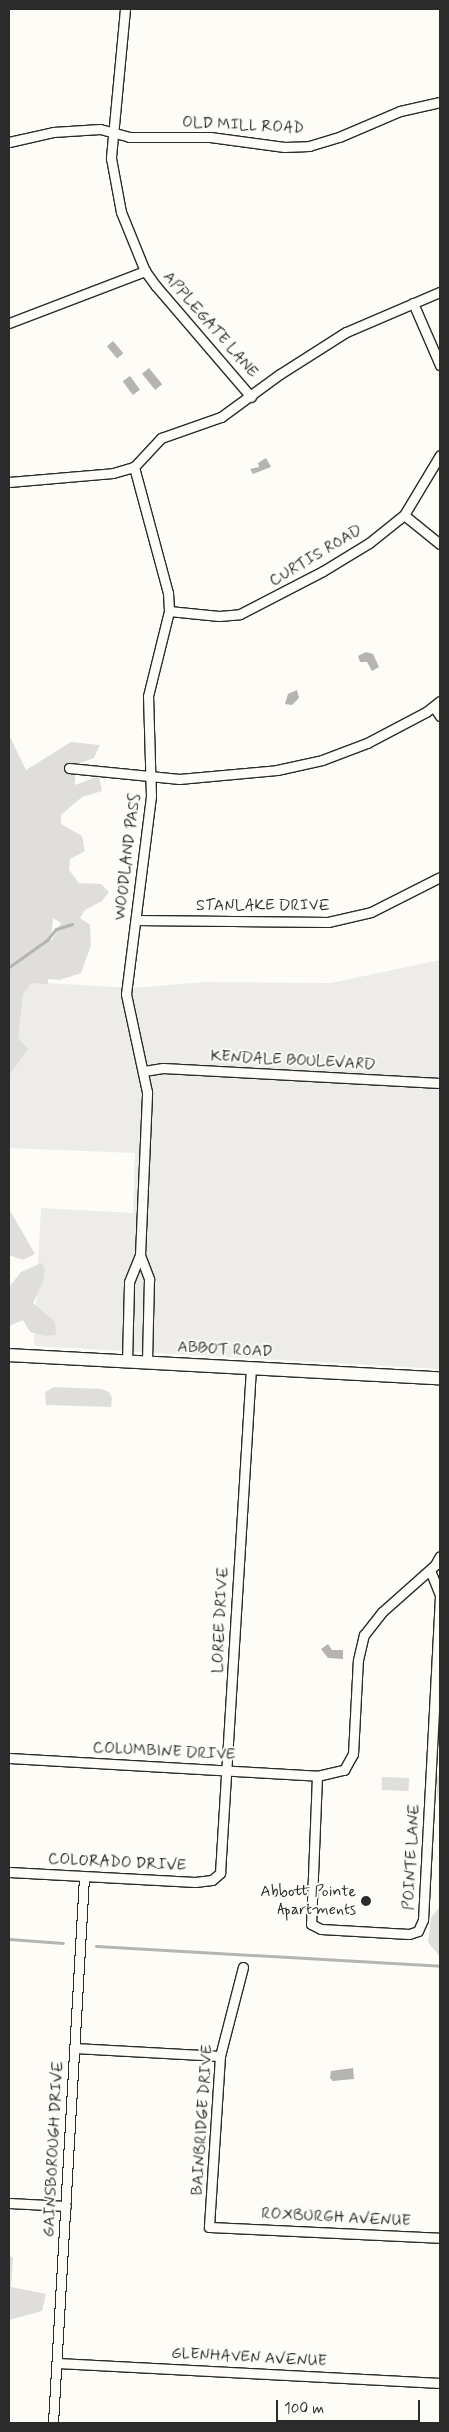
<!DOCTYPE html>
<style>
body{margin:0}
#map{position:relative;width:449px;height:2432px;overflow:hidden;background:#fdfcf7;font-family:Mynerve,sans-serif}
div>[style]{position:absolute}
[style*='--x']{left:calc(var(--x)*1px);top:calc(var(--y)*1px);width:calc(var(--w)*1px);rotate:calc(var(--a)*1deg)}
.built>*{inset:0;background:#edece8}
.green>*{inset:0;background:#dfdeda;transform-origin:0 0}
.water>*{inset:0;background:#b5b4b1;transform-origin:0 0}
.stream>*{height:3px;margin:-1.5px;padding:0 1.5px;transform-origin:1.5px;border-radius:1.5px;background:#b5b4b1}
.roads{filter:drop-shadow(1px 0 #2b2b2b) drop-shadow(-1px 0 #2b2b2b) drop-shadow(0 1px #2b2b2b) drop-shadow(0 -1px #2b2b2b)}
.minor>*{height:9px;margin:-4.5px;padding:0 4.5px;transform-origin:4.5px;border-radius:4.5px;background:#fdfcf7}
.secondary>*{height:12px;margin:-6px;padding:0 6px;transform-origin:6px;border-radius:6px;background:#fdfcf7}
.dots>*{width:14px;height:14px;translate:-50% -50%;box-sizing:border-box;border:2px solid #fdfcf7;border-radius:50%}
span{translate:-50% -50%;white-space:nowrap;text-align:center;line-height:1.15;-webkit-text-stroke:4px #fdfcf7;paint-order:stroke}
.street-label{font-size:16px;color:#2b2b2b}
.poi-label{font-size:16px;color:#2b2b2b}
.right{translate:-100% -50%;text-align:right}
.frame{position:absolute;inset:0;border:10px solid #2b2b2b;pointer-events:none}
.scale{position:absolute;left:276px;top:2400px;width:144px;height:22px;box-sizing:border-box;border:2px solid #2b2b2b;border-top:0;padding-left:6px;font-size:15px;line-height:18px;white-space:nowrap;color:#2b2b2b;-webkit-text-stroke:4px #fdfcf7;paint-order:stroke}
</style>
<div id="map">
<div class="built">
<i style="clip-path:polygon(440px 960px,440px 1369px,34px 1346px,41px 1208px,133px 1213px,135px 1153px,9px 1148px,11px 981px,133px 988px,205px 982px,331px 983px)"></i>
</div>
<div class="green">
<i style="clip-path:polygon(evenodd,9px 735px,26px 770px,71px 742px,100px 745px,94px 758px,75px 765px,75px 785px,99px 776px,102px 791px,82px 797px,61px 815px,61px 824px,82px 836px,85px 851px,70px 859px,69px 870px,79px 883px,101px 884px,109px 892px,102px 901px,85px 910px,80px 918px,90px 925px,91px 945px,81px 973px,60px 980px,48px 979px,48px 984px,31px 983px,23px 994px,18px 1038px,28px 1049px,10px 1074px,9px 1107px,9px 735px,53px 918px,61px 923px,52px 940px,51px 940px,53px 918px)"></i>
<i style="clip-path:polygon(9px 1209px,35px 1254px,23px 1260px,9px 1255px)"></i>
<i style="clip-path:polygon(41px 1263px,45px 1269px,43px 1282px,33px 1303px,55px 1322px,56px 1335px,45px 1336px,30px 1332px,23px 1320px,9px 1326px,9px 1287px,21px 1272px)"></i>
<i style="clip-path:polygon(54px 1387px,101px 1389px,109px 1392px,112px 1398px,111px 1407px,46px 1405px,45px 1392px)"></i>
<i style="clip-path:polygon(440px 1771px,440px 1808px,435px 1784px)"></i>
<i style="left:382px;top:1777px;width:27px;height:13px;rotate:2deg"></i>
<i style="clip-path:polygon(440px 1833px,440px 1957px,428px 1942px,431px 1917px,439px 1908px)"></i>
<i style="clip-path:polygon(9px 2255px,13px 2258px,11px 2287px,46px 2294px,42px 2311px,9px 2320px)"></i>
</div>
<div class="water">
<i style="left:113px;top:341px;width:16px;height:8px;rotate:50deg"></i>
<i style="left:149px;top:368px;width:21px;height:9px;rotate:51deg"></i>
<i style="left:130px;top:376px;width:17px;height:9px;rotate:54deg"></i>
<i style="clip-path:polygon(266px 458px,271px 467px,253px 474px,250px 469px,259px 467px,258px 463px)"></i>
<i style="clip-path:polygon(366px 652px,373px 654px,379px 667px,372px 671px,367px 662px,360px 662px,358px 656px)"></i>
<i style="clip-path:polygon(297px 690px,299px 698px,292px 705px,285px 704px,288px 694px)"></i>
<i style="clip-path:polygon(328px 1644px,332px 1650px,343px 1650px,343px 1659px,328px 1658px,321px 1649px)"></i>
<i style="clip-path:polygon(353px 2068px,354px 2079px,333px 2081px,330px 2078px,331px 2071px)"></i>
</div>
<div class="stream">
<i style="--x:9;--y:967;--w:47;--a:-35.4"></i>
<i style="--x:47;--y:940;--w:14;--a:-51"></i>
<i style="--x:56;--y:929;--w:17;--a:-17"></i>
<i style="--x:9;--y:1939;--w:54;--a:4.2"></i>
<i style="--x:96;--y:1946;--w:345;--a:3.3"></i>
</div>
<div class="roads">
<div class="minor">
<i style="--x:125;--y:9;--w:150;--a:95.4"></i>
<i style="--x:111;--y:158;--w:55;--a:79.5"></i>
<i style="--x:121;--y:212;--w:64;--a:67.9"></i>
<i style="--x:145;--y:271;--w:19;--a:54"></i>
<i style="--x:156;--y:286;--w:146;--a:49.4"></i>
<i style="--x:9;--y:142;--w:45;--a:-12.8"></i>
<i style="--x:53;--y:132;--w:47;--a:-3.7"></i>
<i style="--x:100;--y:129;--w:30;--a:15"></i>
<i style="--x:129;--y:137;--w:81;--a:0"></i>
<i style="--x:210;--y:137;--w:75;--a:7.7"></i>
<i style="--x:284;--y:147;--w:25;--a:-2"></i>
<i style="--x:309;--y:146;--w:31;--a:-17"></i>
<i style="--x:339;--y:137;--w:66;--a:-23.1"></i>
<i style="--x:400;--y:111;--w:41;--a:-12.7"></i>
<i style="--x:413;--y:303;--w:68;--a:66.5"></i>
<i style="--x:9;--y:323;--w:146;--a:-20.9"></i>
<i style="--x:9;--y:482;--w:104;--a:-4.9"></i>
<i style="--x:113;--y:473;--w:22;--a:-16"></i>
<i style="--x:134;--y:467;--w:40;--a:-47"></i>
<i style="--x:161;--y:438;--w:64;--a:-19.3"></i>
<i style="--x:221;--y:417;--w:73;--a:-36.1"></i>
<i style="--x:280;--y:374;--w:78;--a:-32.5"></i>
<i style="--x:346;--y:332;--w:102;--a:-23.1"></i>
<i style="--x:404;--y:515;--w:46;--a:38.9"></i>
<i style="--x:169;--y:611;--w:50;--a:5.7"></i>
<i style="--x:219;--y:616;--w:21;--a:-5"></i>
<i style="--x:240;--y:614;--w:93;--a:-27.4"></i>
<i style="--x:323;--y:571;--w:54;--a:-31.3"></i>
<i style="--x:369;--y:543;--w:45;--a:-38.7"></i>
<i style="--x:404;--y:515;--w:70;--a:-59"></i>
<i style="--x:434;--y:707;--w:11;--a:56"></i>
<i style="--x:69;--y:768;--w:111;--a:5.7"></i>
<i style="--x:179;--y:779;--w:98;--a:-5.2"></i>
<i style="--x:277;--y:770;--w:46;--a:-12.5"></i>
<i style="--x:322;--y:760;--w:48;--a:-20.7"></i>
<i style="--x:367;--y:743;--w:67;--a:-27.7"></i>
<i style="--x:426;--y:712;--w:18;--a:-38"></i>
<i style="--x:136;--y:920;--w:192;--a:0.6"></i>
<i style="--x:328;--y:922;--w:44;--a:-13.1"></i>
<i style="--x:371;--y:912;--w:77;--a:-26.9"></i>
<i style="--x:144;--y:1071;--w:19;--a:-9"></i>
<i style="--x:163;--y:1068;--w:277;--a:3.1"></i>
<i style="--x:140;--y:1255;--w:26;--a:69"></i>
<i style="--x:149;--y:1279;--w:83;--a:91.4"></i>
<i style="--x:127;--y:1361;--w:79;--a:-88.5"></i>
<i style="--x:129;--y:1282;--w:29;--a:-68"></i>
<i style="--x:140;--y:1255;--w:163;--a:-87.5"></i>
<i style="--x:147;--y:1092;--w:100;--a:-102.1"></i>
<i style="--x:126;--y:994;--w:200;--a:-82.8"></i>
<i style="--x:151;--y:796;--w:100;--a:-91.7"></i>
<i style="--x:148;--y:696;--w:88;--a:-76.1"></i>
<i style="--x:169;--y:611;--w:18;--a:-93"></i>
<i style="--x:168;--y:593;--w:131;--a:-105.1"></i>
<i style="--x:9;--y:1758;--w:309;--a:3.3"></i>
<i style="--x:317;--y:1776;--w:28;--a:-13"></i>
<i style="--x:344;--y:1770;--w:18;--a:-61"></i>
<i style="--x:353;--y:1754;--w:94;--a:-87"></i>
<i style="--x:358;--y:1660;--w:26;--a:-77"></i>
<i style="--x:364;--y:1635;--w:29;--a:-52"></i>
<i style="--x:382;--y:1612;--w:71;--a:-41.6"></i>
<i style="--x:435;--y:1565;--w:10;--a:-61"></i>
<i style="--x:317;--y:1776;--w:148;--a:92.3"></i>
<i style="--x:311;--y:1924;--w:11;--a:27"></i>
<i style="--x:321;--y:1929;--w:88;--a:3.3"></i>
<i style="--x:409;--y:1934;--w:9;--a:-18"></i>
<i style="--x:418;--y:1931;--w:12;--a:-66"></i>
<i style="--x:423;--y:1920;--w:325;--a:-87"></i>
<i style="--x:440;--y:1595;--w:27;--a:-112"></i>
<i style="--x:9;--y:1872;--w:186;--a:3.1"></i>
<i style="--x:195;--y:1882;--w:17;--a:-7"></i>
<i style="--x:212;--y:1880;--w:11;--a:-41"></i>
<i style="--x:220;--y:1873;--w:506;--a:-86.49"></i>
<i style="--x:243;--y:1967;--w:92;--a:104.5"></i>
<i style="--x:220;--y:2056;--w:171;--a:93.7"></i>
<i style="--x:209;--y:2227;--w:231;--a:2.7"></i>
<i style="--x:74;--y:2048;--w:146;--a:3.1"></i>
<i style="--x:9;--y:2203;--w:57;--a:3"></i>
<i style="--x:57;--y:2363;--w:384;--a:3"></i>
<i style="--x:53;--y:2423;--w:547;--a:-86.75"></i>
</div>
<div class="secondary">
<i style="--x:9;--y:1355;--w:432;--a:3.1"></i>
</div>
</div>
<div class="dots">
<i style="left:366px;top:1901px;background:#2b2b2b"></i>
</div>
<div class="street-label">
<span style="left:243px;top:126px;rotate:3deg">OLD MILL ROAD</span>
<span style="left:210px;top:325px;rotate:49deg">APPLEGATE LANE</span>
<span style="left:316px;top:556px;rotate:-31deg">CURTIS ROAD</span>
<span style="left:128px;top:857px;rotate:-83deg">WOODLAND PASS</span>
<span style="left:263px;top:906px">STANLAKE DRIVE</span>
<span style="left:293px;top:1061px;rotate:3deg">KENDALE BOULEVARD</span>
<span style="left:225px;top:1350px;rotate:3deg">ABBOT ROAD</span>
<span style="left:221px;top:1620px;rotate:-87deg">LOREE DRIVE</span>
<span style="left:164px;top:1752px;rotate:3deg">COLUMBINE DRIVE</span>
<span style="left:412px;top:1857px;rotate:-87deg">POINTE LANE</span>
<span style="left:117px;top:1863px;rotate:3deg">COLORADO DRIVE</span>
<span style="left:203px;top:2120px;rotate:-86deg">BAINBRIDGE DRIVE</span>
<span style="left:54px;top:2149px;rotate:-87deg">GAINSBOROUGH DRIVE</span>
<span style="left:336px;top:2218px;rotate:3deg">ROXBURGH AVENUE</span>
<span style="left:249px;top:2358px;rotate:3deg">GLENHAVEN AVENUE</span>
</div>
<div class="poi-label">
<span class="right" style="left:356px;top:1901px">Abbott Pointe<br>Apartments</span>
</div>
<div class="frame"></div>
<div class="scale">100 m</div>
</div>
